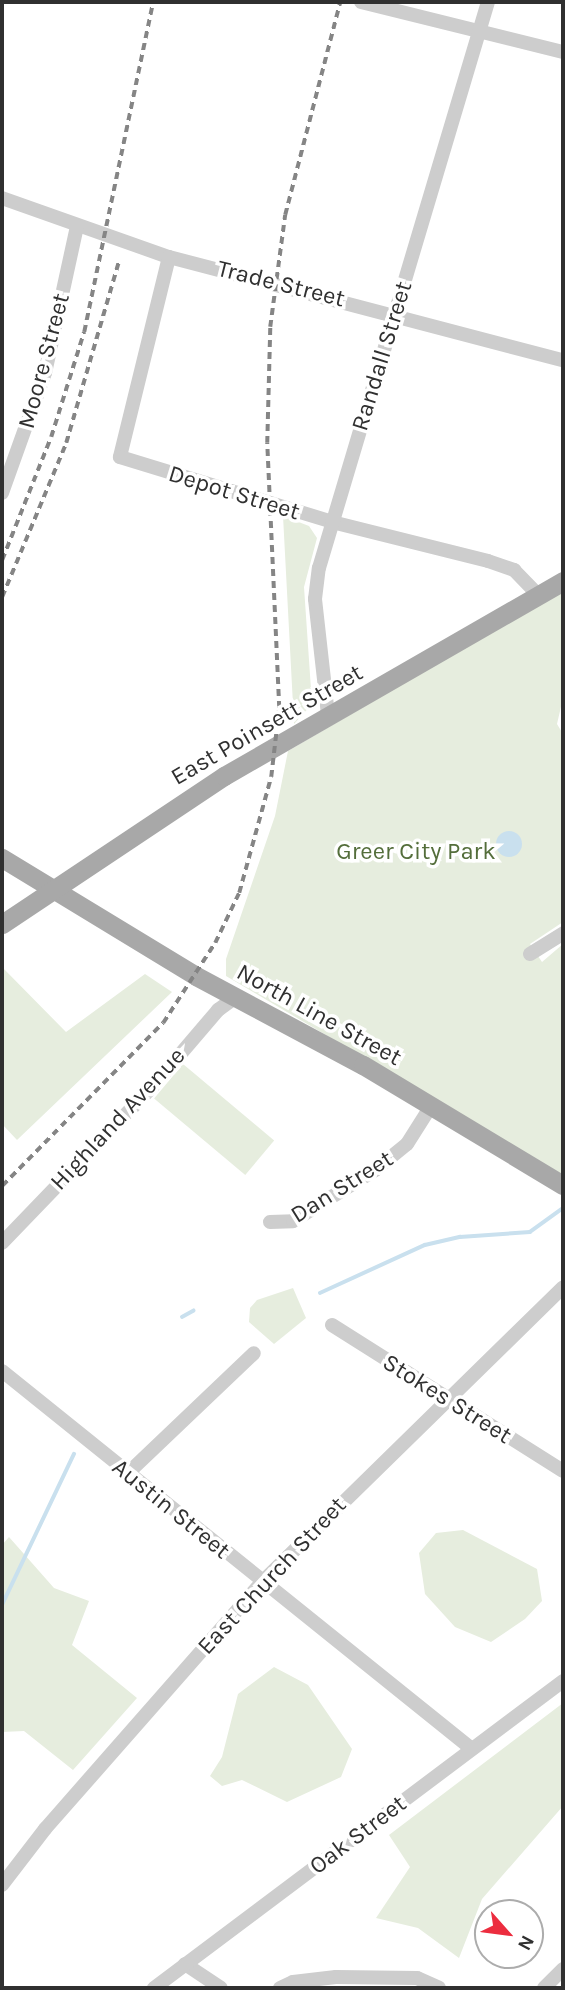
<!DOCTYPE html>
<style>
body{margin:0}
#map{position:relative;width:565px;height:1990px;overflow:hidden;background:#fff;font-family:Karla,sans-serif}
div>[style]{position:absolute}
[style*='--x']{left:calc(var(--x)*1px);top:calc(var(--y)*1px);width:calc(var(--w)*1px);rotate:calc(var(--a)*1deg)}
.green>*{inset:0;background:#e6edde;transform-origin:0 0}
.water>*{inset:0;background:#c9e0ee}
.round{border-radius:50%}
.stream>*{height:3.5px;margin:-1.75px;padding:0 1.75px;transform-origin:1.75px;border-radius:1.75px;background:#c9e0ee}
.minor>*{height:14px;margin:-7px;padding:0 7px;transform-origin:7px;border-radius:7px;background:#cdcdcd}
.major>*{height:19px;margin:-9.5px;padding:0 9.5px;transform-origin:9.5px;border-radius:9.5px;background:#a8a8a8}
.rail>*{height:3.5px;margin-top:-1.75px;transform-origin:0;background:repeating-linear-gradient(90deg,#858585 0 7px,transparent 0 12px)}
span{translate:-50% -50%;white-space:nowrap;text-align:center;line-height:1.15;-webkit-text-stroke:7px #fff;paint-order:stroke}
.street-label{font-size:24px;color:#303030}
.park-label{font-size:24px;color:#546e3b}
.frame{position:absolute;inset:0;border:4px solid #303030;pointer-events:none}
.north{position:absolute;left:474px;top:1899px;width:70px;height:70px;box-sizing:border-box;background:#fff;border:2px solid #acacac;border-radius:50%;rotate:118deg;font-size:19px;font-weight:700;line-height:28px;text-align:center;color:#303030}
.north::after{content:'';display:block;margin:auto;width:24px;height:32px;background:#ec2d3f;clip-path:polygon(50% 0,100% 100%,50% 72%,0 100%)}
</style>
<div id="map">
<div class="green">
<i style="clip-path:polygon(283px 516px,309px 526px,317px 538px,304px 587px,312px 704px,294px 724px)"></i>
<i style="clip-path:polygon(563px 590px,563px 698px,557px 724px,563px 734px,563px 922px,530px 944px,542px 962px,563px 944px,563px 1175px,226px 976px,226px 959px,275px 816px,288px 751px)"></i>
<i style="clip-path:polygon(2px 967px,66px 1032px,145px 974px,172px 992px,17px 1140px,2px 1124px)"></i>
<i style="left:183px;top:1064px;width:119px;height:45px;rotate:40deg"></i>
<i style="clip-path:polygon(293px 1288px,306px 1318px,274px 1344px,249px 1322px,250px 1308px,257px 1300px)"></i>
<i style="clip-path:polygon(463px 1530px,537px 1569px,542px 1601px,525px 1619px,491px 1642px,455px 1627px,425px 1594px,419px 1553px,436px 1533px)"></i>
<i style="clip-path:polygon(9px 1537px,54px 1588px,89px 1601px,72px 1645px,137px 1698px,73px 1770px,24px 1731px,2px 1732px,2px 1545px)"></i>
<i style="clip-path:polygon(274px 1667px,308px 1685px,352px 1749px,341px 1777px,287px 1802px,242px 1780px,222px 1786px,210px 1776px,222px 1757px,238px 1694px)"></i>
<i style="clip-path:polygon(563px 1703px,563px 1806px,482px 1899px,459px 1958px,418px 1928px,376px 1918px,410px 1867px,389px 1835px)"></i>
</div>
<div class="water">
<i class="round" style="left:496px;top:831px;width:26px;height:26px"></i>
</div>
<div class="stream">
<i style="--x:320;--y:1293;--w:115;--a:-24.6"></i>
<i style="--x:425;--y:1245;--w:36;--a:-13"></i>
<i style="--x:460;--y:1237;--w:70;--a:-4.1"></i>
<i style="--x:530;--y:1232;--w:41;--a:-36"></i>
<i style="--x:182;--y:1317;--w:13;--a:-29"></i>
<i style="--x:2;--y:1605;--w:167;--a:-64.5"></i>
</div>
<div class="minor">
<i style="--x:361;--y:2;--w:208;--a:13.9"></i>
<i style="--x:2;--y:198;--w:177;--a:19.5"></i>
<i style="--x:169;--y:257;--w:407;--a:14.7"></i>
<i style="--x:169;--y:257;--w:206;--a:103.8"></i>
<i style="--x:120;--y:457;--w:222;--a:17"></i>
<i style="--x:332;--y:522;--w:161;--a:14"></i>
<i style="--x:488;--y:561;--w:28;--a:19"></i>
<i style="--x:514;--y:570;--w:35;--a:46"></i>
<i style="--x:2;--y:493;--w:127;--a:-70.3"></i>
<i style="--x:45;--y:373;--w:150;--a:-77.7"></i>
<i style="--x:328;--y:715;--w:117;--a:-96.4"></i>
<i style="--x:315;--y:599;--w:31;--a:-83"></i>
<i style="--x:319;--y:568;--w:591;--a:-73.38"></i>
<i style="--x:530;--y:954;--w:39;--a:-32"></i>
<i style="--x:270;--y:1222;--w:23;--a:-2"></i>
<i style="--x:293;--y:1221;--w:97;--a:-31.9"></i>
<i style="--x:375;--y:1170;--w:41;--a:-39.1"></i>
<i style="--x:407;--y:1144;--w:45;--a:-57.7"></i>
<i style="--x:2;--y:1243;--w:219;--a:-46.1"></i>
<i style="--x:154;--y:1085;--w:99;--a:-49.5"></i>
<i style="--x:218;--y:1010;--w:22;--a:-36"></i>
<i style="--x:332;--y:1325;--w:273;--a:32.3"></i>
<i style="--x:2;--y:1371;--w:603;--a:38.81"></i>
<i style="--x:127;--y:1474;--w:175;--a:-43.6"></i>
<i style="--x:2;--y:1885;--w:71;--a:-52.5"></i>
<i style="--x:45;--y:1829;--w:329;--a:-48.7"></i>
<i style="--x:262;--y:1582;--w:421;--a:-44.4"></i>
<i style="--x:185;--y:1964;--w:43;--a:33.7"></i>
<i style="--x:154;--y:1988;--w:511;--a:-36.89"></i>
<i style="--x:280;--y:1988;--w:14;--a:-25"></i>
<i style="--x:293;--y:1982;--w:43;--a:-6.6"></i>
<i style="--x:336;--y:1977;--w:81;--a:0.7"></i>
<i style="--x:417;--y:1978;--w:24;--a:24"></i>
<i style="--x:544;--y:1988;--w:27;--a:-45"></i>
</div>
<div class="major">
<i style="--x:2;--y:858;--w:227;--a:31.3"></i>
<i style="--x:196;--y:976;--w:189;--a:28.1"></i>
<i style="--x:363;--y:1065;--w:233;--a:31"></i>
<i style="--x:2;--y:924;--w:267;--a:-33.7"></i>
<i style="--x:224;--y:776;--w:391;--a:-29.9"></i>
</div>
<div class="rail">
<i style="--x:2;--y:560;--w:132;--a:-68.3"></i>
<i style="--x:51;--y:437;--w:110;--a:-72.6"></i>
<i style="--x:84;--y:332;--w:337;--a:-78.2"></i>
<i style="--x:2;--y:597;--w:167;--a:-67.4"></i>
<i style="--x:66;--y:443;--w:191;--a:-73.8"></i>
<i style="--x:2;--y:1186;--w:229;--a:-45.4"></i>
<i style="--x:163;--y:1023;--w:95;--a:-57"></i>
<i style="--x:215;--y:943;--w:55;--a:-64.4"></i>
<i style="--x:239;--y:893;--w:120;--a:-74.6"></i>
<i style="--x:271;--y:777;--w:69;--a:-83.4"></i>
<i style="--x:279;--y:708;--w:265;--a:-92.6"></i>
<i style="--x:267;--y:443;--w:116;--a:-88.5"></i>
<i style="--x:270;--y:327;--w:113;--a:-82.4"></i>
<i style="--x:285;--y:215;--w:220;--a:-75.5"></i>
</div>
<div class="street-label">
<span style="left:281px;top:284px;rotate:14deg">Trade Street</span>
<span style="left:382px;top:356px;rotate:-73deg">Randall Street</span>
<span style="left:44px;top:361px;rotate:-75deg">Moore Street</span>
<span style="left:234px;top:493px;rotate:17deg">Depot Street</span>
<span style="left:267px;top:725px;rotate:-30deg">East Poinsett Street</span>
<span style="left:319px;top:1015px;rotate:29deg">North Line Street</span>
<span style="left:118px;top:1119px;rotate:-47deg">Highland Avenue</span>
<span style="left:342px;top:1187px;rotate:-32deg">Dan Street</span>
<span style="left:447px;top:1399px;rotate:32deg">Stokes Street</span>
<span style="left:171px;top:1509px;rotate:39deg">Austin Street</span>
<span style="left:272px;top:1576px;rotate:-47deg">East Church Street</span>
<span style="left:358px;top:1835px;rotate:-37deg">Oak Street</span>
</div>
<div class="park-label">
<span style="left:416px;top:852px">Greer City Park</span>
</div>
<div class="frame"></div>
<div class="north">N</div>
</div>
